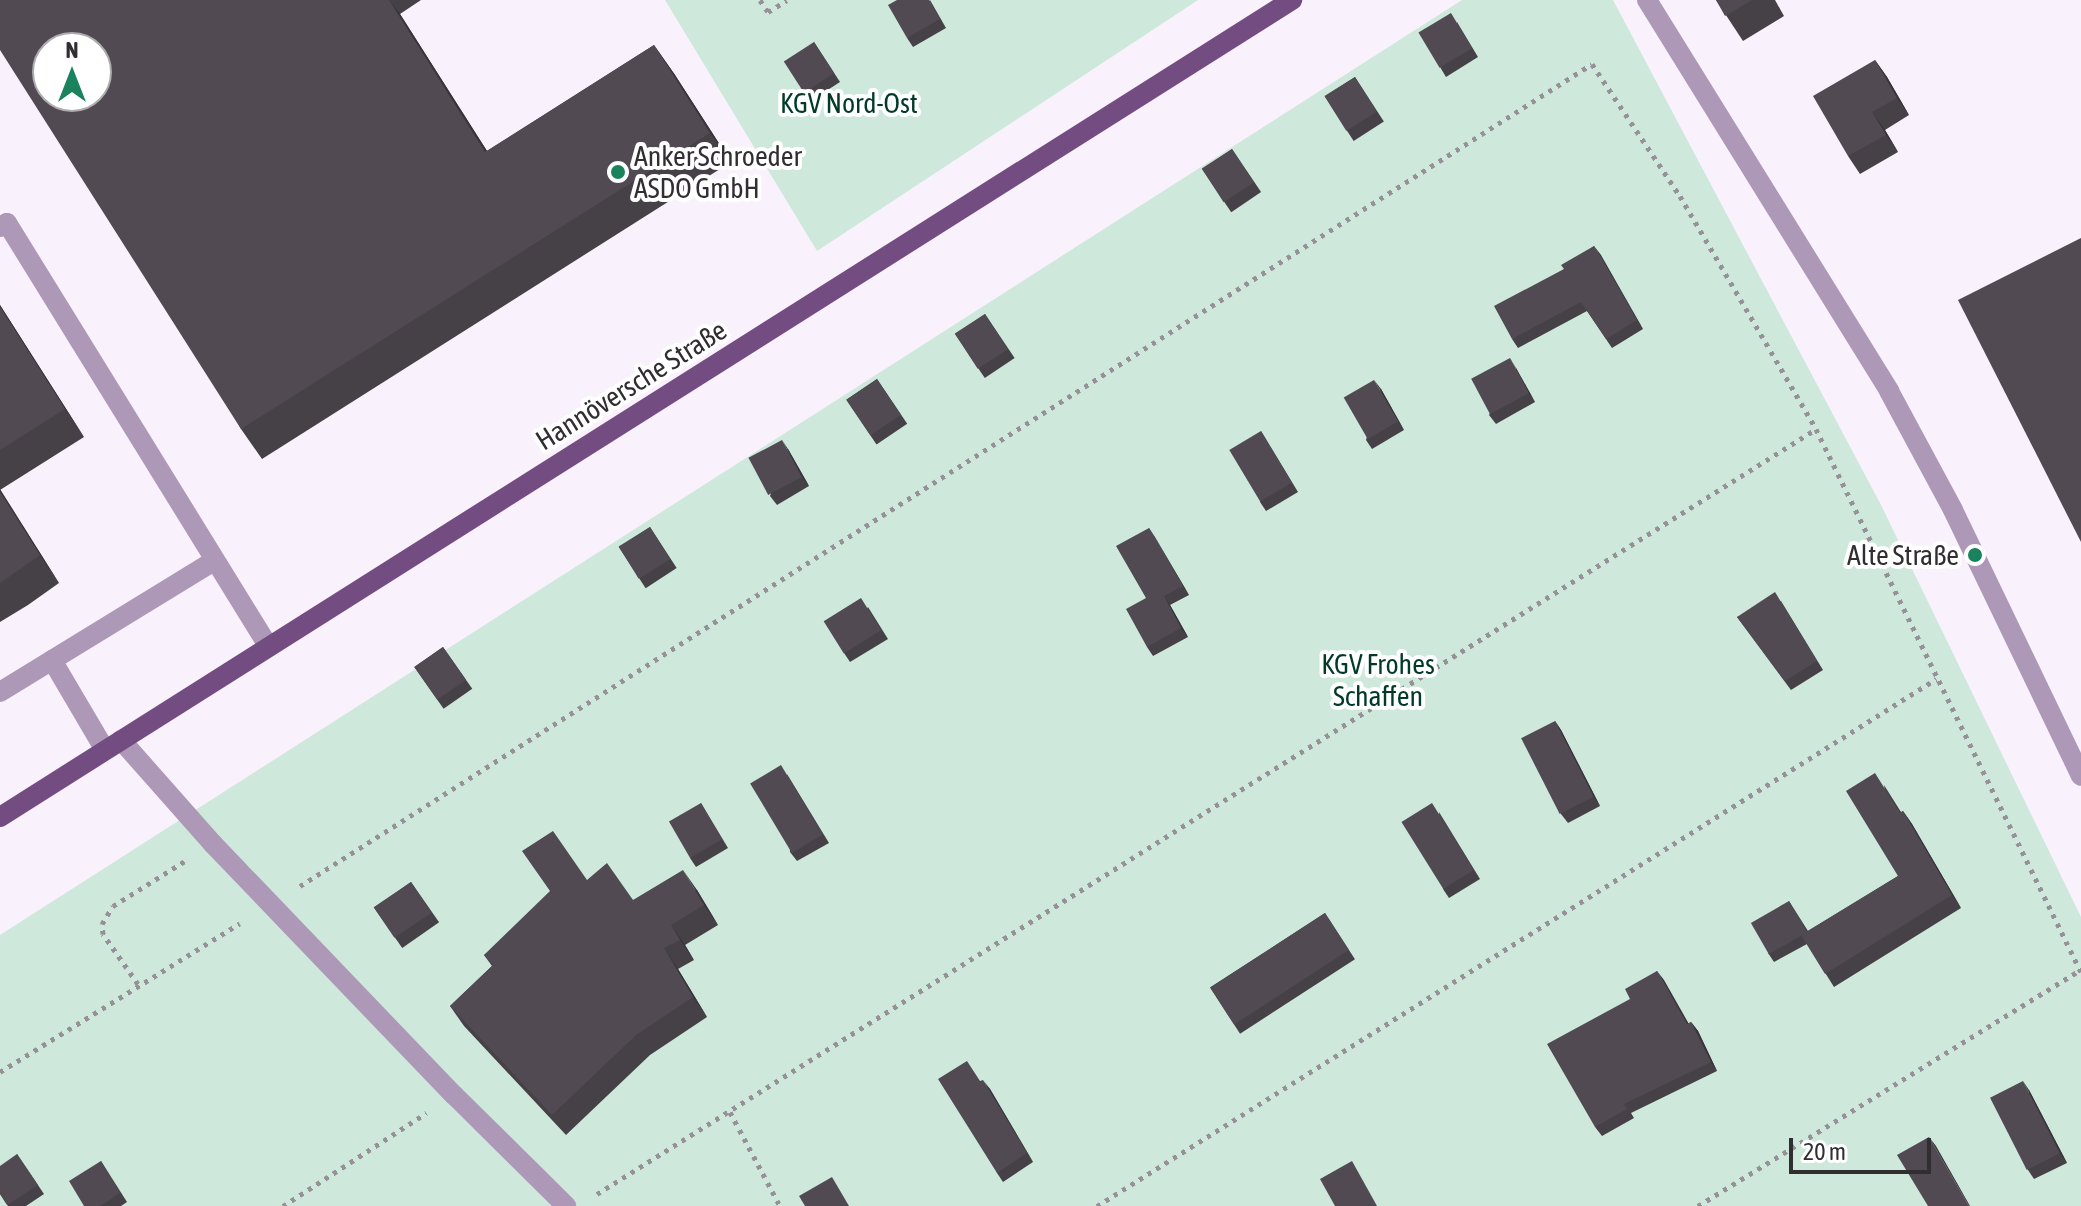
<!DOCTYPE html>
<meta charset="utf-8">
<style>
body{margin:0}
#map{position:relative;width:2081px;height:1206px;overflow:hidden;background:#f9f1fc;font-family:"Asap Condensed",sans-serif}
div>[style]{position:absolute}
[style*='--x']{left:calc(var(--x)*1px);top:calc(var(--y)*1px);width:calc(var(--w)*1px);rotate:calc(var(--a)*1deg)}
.green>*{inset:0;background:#cee9db}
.path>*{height:5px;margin-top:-2.5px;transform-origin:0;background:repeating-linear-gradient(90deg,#969098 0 4px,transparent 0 10px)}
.minor>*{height:20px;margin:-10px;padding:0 10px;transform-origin:10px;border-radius:10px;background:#ae98b7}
.major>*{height:20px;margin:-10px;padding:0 10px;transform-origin:10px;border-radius:10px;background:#734c81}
.wall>*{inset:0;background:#464047;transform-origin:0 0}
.shaded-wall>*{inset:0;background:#39343a}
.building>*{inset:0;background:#514a53;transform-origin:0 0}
.dots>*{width:22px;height:22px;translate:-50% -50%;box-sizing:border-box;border:4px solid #fff;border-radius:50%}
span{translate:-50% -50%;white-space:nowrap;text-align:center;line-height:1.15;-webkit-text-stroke:8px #fff;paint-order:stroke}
.park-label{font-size:28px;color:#023a27}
.poi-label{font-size:28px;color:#312e32}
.left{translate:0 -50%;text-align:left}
.right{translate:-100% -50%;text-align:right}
.street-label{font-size:28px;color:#312e32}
.north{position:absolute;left:32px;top:32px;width:80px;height:80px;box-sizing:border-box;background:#fff;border:2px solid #adabad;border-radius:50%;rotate:0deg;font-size:22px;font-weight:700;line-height:32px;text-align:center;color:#312e32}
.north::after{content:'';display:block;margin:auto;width:28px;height:36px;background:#1a825d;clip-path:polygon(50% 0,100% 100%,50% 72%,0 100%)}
.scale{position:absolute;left:1789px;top:1138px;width:142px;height:36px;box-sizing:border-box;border:4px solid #312e32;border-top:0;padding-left:10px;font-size:24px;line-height:28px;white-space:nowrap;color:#312e32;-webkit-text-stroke:6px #fff;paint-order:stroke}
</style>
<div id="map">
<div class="green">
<i style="clip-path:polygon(665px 0,1198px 0,817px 251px)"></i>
<i style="clip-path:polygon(1462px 0,1613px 0,1881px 505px,2081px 917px,2081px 1206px,0 1206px,0 935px)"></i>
</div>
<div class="path">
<i style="--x:760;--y:0;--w:14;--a:56"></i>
<i style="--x:768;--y:12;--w:22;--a:-32"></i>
<i style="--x:300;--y:886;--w:1531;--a:-32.47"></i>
<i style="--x:1592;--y:64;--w:159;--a:56.3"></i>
<i style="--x:1680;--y:196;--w:270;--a:59.7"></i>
<i style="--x:1816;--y:429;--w:604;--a:63.99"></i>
<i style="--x:138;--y:984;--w:61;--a:-125"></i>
<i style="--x:103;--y:934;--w:10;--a:-96"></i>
<i style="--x:102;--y:924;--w:21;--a:-59"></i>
<i style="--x:113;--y:906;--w:85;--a:-32"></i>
<i style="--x:0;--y:1072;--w:282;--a:-31.8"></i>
<i style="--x:730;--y:1112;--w:106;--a:62"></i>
<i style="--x:597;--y:1194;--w:1439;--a:-32.11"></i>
<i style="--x:283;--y:1206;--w:171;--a:-33"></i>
<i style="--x:1097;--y:1206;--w:991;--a:-32.13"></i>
<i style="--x:1698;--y:1206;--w:449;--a:-31.7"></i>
</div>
<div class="minor">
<i style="--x:1647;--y:0;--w:460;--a:58.2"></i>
<i style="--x:1889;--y:391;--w:135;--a:61.7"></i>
<i style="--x:1953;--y:510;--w:295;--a:64.3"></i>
<i style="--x:0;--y:227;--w:8;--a:-30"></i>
<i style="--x:7;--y:223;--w:498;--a:58.3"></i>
<i style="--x:52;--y:660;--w:104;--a:59.5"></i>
<i style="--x:0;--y:692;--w:251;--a:-31.5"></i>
<i style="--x:121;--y:740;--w:139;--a:48.5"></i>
<i style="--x:213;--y:844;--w:348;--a:46.2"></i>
<i style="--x:454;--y:1095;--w:158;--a:44.7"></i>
</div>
<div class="major">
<i style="--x:0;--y:817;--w:1529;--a:-32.31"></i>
</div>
<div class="wall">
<i style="clip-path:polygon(0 0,421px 0,400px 14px,487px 151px,654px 45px,675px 75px,731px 162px,262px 459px,241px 429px)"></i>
<i style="clip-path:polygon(930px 0,946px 28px,913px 47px,907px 38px)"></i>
<i style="clip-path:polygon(1716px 0,1775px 0,1784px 16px,1743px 41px)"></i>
<i style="clip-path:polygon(1457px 22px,1478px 57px,1446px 77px,1440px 67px)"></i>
<i style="clip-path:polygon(814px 42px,840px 82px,809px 102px,802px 93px)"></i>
<i style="clip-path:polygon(1875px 60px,1887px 77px,1909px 115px,1885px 130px,1898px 152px,1860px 174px,1848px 156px)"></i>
<i style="left:1355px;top:77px;width:53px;height:36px;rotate:57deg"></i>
<i style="left:1232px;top:149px;width:52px;height:36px;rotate:56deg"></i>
<i style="clip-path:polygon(1594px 246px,1643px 329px,1612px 348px,1587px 311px,1518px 348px,1512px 339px,1564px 269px)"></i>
<i style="clip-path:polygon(0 305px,84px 437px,0 490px,59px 583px,28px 605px,0 622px)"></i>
<i style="left:985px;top:314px;width:53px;height:36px;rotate:56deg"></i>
<i style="clip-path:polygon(1516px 368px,1535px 402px,1496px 424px,1489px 415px)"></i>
<i style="left:877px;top:379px;width:54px;height:37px;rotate:56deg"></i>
<i style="clip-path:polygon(1381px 389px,1404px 430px,1372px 449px,1366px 440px)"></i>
<i style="clip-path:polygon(1261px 431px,1298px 492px,1266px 511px,1260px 502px)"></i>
<i style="clip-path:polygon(788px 449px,809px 486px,777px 505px,770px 496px)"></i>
<i style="left:650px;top:527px;width:49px;height:37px;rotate:57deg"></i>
<i style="clip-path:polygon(1149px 528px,1189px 595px,1170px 605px,1188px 637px,1153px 656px,1147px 647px,1146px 598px)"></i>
<i style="clip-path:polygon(1781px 601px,1823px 670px,1791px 690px,1737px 617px)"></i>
<i style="clip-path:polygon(868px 607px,888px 639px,850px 662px,844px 653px)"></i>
<i style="left:443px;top:647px;width:51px;height:35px;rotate:55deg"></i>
<i style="clip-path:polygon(1555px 721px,1561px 730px,1600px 806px,1568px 823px,1561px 814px)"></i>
<i style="clip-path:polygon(787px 774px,829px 843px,797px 861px,790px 852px)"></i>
<i style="clip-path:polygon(1884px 785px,1901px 812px,1903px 811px,1912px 824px,1961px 908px,1834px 987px,1807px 944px,1774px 962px,1768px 953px,1789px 901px,1808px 931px,1898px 876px)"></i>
<i style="clip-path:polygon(701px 803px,728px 848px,696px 867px,690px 858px)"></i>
<i style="clip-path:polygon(1439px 812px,1480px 879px,1449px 898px,1443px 889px)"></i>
<i style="clip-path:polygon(587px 880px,633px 900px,697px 890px,718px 925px,685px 945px,694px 960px,678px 969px,707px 1017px,650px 1055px,566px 1135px,464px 1026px,450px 1006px,492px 966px,484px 955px)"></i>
<i style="left:411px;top:882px;width:49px;height:45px;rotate:55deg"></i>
<i style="left:1325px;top:913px;width:55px;height:137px;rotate:57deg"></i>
<i style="clip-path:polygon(1657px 971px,1688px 1024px,1691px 1022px,1698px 1031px,1717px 1071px,1631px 1113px,1634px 1118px,1602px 1136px,1595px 1127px,1630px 999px)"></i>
<i style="clip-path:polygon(981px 1081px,990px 1089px,1033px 1162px,1003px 1182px,997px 1173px)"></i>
<i style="clip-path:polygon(2029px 1090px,2067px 1163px,2034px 1179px,2028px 1170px)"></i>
<i style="clip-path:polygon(17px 1154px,44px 1194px,26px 1206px,8px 1206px,0 1194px)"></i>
<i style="clip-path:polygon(101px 1161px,127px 1202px,121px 1206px,84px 1206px)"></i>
</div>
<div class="shaded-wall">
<i style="clip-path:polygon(389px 0,400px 14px,506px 181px,485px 152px)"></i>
<i style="clip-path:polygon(654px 45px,675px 75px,731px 162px,710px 133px)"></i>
<i style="clip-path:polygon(1875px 60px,1887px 77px,1909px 115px,1897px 98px)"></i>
<i style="clip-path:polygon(1872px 112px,1885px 130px,1898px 152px,1886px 135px)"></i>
<i style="clip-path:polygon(1594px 246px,1601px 255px,1643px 329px,1637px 320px)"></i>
<i style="clip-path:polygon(0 305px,84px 437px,65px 409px,0 307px)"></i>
<i style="clip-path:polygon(1510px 358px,1516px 368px,1535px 402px,1529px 393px)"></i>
<i style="clip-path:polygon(1374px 380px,1381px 389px,1404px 430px,1398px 421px)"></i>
<i style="clip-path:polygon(782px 440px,788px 449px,809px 486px,802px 477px)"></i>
<i style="clip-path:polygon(0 489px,59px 583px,40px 555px,0 492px)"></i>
<i style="clip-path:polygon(1149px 528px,1155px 537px,1189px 595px,1183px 586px)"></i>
<i style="clip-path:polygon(1164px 596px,1170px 605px,1188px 637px,1181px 628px)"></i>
<i style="clip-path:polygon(1555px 721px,1561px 730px,1600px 806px,1594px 797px)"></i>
<i style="clip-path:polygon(1903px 811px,1912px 824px,1961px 908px,1952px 895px)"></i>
<i style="clip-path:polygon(683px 870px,697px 890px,718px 925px,704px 905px)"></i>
<i style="clip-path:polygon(671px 925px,685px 945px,694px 960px,680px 940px)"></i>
<i style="clip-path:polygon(664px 948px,678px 969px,707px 1017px,693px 997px)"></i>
<i style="clip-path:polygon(1657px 971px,1664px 980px,1694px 1033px,1687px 1024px)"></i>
<i style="clip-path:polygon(1691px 1022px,1698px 1031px,1717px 1071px,1711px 1062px)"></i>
<i style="clip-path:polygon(983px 1080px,990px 1089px,1033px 1162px,1027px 1153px)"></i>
<i style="clip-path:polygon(2023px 1081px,2029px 1090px,2067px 1163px,2060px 1153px)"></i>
<i style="clip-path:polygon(1929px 1137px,1936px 1146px,1970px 1206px,1969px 1206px)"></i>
</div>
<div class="building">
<i style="clip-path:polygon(evenodd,0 0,389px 0,485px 152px,654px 45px,710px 133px,241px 429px,0 50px,0 0,48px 48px,96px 48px,96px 96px,48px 96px,48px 48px)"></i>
<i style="clip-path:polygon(897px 0,929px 0,940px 19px,907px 38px,888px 5px)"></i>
<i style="clip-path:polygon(1716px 0,1752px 0,1725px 16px)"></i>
<i style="left:1451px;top:13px;width:41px;height:38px;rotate:59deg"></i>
<i style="left:814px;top:42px;width:37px;height:36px;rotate:57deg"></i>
<i style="clip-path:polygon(1875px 60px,1897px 98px,1872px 112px,1886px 135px,1848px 156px,1813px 96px)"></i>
<i style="left:1355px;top:77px;width:41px;height:36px;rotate:58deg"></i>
<i style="left:1232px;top:149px;width:40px;height:36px;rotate:57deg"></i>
<i style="clip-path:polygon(2081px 238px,2081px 542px,1958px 300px)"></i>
<i style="clip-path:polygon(1594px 246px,1637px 320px,1606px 339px,1581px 302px,1512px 339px,1494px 306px,1564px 269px,1561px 265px)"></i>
<i style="clip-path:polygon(0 307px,65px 409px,0 450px)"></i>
<i style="left:985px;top:314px;width:42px;height:36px;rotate:57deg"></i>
<i style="left:1510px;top:358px;width:40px;height:44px;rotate:62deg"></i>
<i style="left:877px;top:379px;width:43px;height:37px;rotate:56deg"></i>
<i style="left:1374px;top:380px;width:48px;height:35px;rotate:60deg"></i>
<i style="left:1261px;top:431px;width:60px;height:37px;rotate:59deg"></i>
<i style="left:782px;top:440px;width:42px;height:38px;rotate:62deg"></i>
<i style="clip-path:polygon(0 492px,40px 555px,0 583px)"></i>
<i style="left:650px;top:527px;width:38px;height:37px;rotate:58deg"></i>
<i style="clip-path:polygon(1149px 528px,1183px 586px,1164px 596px,1181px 628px,1147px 647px,1126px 609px,1146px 598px,1116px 546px)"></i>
<i style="clip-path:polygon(1775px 592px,1817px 661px,1785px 681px,1737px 617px)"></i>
<i style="left:861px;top:598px;width:38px;height:44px;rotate:58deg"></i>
<i style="left:443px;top:647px;width:40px;height:35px;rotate:55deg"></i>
<i style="left:1555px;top:721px;width:85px;height:38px;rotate:63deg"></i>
<i style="left:781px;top:765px;width:81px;height:36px;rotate:59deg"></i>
<i style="clip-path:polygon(1875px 773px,1900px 813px,1903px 811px,1952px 895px,1825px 974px,1801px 935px,1898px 876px,1846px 791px)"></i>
<i style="left:701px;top:803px;width:42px;height:37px;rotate:60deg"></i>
<i style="left:1432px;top:803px;width:79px;height:36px;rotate:58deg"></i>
<i style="clip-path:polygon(553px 831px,587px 880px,607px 863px,633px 900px,683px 870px,704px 905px,671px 925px,680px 940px,664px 948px,693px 997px,636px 1035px,552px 1115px,450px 1006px,493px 965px,484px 955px,550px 891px,522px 851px)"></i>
<i style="left:411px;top:882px;width:37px;height:45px;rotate:56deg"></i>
<i style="left:1789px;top:901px;width:36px;height:44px;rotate:60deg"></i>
<i style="left:1325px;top:913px;width:44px;height:137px;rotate:57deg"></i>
<i style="clip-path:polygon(1657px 971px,1687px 1024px,1691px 1022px,1711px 1062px,1624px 1104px,1627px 1109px,1595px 1127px,1547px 1044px,1630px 999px,1625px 989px)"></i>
<i style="clip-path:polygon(967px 1061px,980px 1081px,983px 1080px,1027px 1153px,997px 1173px,938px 1079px)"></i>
<i style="left:2023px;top:1081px;width:81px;height:37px;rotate:63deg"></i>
<i style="clip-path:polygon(1929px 1137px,1969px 1206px,1928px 1206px,1897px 1155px)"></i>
<i style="clip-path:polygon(17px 1154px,38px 1185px,7px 1205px,0 1194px,0 1166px)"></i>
<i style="clip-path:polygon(101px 1161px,120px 1193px,100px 1206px,84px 1206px,69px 1181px)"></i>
<i style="clip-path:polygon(1352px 1161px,1377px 1206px,1335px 1206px,1320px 1179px)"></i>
<i style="clip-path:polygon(832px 1177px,849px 1206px,805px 1206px,799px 1196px)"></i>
</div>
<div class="dots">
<i style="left:618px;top:172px;background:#1a825d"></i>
<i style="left:1975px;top:555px;background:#1a825d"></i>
</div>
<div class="park-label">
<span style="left:849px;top:103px">KGV Nord-Ost</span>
<span style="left:1378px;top:680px">KGV Frohes<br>Schaffen</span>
</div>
<div class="poi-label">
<span class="left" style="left:634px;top:172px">Anker Schroeder<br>ASDO GmbH</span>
<span class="right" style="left:1959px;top:555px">Alte Straße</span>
</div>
<div class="street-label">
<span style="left:631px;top:385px;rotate:-32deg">Hannöversche Straße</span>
</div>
<div class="north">N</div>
<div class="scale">20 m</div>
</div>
